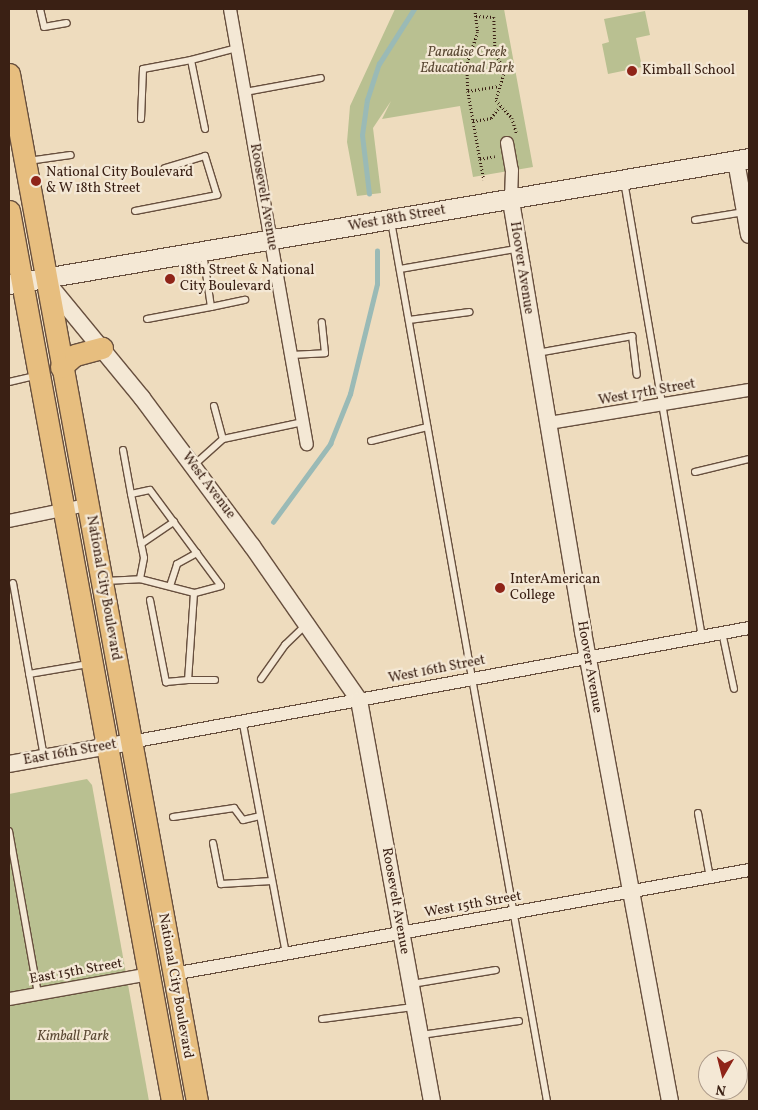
<!DOCTYPE html>
<style>
body{margin:0}
#map{position:relative;width:758px;height:1110px;overflow:hidden;background:#eedcbe;font-family:Vollkorn,serif}
div>[style]{position:absolute}
[style*='--x']{left:calc(var(--x)*1px);top:calc(var(--y)*1px);width:calc(var(--w)*1px);rotate:calc(var(--a)*1deg)}
.green>*{inset:0;background:#b9c091}
.stream>*{height:4.5px;margin:-2.25px;padding:0 2.25px;transform-origin:2.25px;border-radius:2.25px;background:#9abab6}
.path>*{height:2.5px;margin-top:-1.25px;transform-origin:0;background:repeating-linear-gradient(90deg,#3a2014 0 1px,transparent 0 3.5px)}
.roads{filter:drop-shadow(1px 0 #674f3e) drop-shadow(-1px 0 #674f3e) drop-shadow(0 1px #674f3e) drop-shadow(0 -1px #674f3e)}
.service>*{height:6px;margin:-3px;padding:0 3px;transform-origin:3px;border-radius:3px;background:#f4e8d5}
.minor>*{height:12px;margin:-6px;padding:0 6px;transform-origin:6px;border-radius:6px;background:#f4e8d5}
.tertiary>*{height:16px;margin:-8px;padding:0 8px;transform-origin:8px;border-radius:8px;background:#f4e8d5}
.secondary>*{height:19px;margin:-9.5px;padding:0 9.5px;transform-origin:9.5px;border-radius:9.5px;background:#f4e8d5}
.primary>*{height:21px;margin:-10.5px;padding:0 10.5px;transform-origin:10.5px;border-radius:10.5px;background:#e7be7f}
.dots>*{width:14px;height:14px;translate:-50% -50%;box-sizing:border-box;border:2px solid #f4e8d5;border-radius:50%}
span{translate:-50% -50%;white-space:nowrap;text-align:center;line-height:1.15;-webkit-text-stroke:4.5px #f4e8d5;paint-order:stroke}
.park-label{font-size:14px;color:#5a4833;font-style:italic}
.poi-label{font-size:14px;color:#3a2014}
.left{translate:0 -50%;text-align:left}
.street-label{font-size:14px;color:#3a2014}
.frame{position:absolute;inset:0;border:10px solid #3a2014;pointer-events:none}
.north{position:absolute;left:698px;top:1050px;width:50px;height:50px;box-sizing:border-box;background:#f4e8d5;border:1px solid #aa9888;border-radius:50%;rotate:188deg;font-size:14px;font-weight:700;line-height:20px;text-align:center;color:#3a2014}
.north::after{content:'';display:block;margin:auto;width:18px;height:22px;background:#8f2418;clip-path:polygon(50% 0,100% 100%,50% 72%,0 100%)}
</style>
<div id="map">
<div class="green">
<i style="clip-path:polygon(395px 9px,504px 9px,533px 167px,473px 177px,460px 106px,382px 119px,391px 101px,373px 128px,381px 193px,357px 196px,347px 142px,350px 106px)"></i>
<i style="clip-path:polygon(645px 11px,650px 35px,636px 38px,642px 67px,608px 74px,602px 44px,609px 42px,604px 19px)"></i>
<i style="clip-path:polygon(87px 779px,92px 785px,149px 1101px,9px 1101px,9px 794px)"></i>
</div>
<div class="stream">
<i style="--x:369;--y:194;--w:59;--a:-96.8"></i>
<i style="--x:362;--y:135;--w:35;--a:-82"></i>
<i style="--x:367;--y:100;--w:38;--a:-72"></i>
<i style="--x:379;--y:64;--w:65;--a:-57.5"></i>
<i style="--x:273;--y:522;--w:97;--a:-53.8"></i>
<i style="--x:330;--y:444;--w:54;--a:-68.2"></i>
<i style="--x:350;--y:394;--w:113;--a:-76.2"></i>
<i style="--x:377;--y:284;--w:33;--a:-90"></i>
</div>
<div class="path">
<i style="--x:475;--y:9;--w:23;--a:83"></i>
<i style="--x:478;--y:32;--w:34;--a:109"></i>
<i style="--x:467;--y:64;--w:27;--a:88"></i>
<i style="--x:468;--y:91;--w:69;--a:80"></i>
<i style="--x:480;--y:159;--w:15;--a:-11"></i>
<i style="--x:476;--y:16;--w:18;--a:3"></i>
<i style="--x:494;--y:17;--w:35;--a:88"></i>
<i style="--x:495;--y:52;--w:21;--a:62"></i>
<i style="--x:505;--y:71;--w:30;--a:107"></i>
<i style="--x:496;--y:100;--w:24;--a:48"></i>
<i style="--x:512;--y:118;--w:17;--a:73"></i>
<i style="--x:468;--y:91;--w:30;--a:-9"></i>
<i style="--x:473;--y:121;--w:18;--a:-9"></i>
<i style="--x:491;--y:118;--w:15;--a:-53"></i>
<i style="--x:480;--y:159;--w:21;--a:79"></i>
</div>
<div class="roads">
<div class="service">
<i style="--x:40;--y:9;--w:18;--a:77"></i>
<i style="--x:44;--y:27;--w:23;--a:-10"></i>
<i style="--x:245;--y:92;--w:77;--a:-10.4"></i>
<i style="--x:141;--y:119;--w:50;--a:-87.7"></i>
<i style="--x:143;--y:69;--w:49;--a:-10.6"></i>
<i style="--x:205;--y:129;--w:70;--a:-101.5"></i>
<i style="--x:191;--y:60;--w:48;--a:-14.6"></i>
<i style="--x:28;--y:161;--w:43;--a:-7.9"></i>
<i style="--x:624;--y:181;--w:462;--a:80.3"></i>
<i style="--x:135;--y:211;--w:84;--a:-11"></i>
<i style="--x:217;--y:195;--w:41;--a:-107.1"></i>
<i style="--x:205;--y:156;--w:42;--a:163.3"></i>
<i style="--x:695;--y:220;--w:50;--a:-9.3"></i>
<i style="--x:391;--y:221;--w:894;--a:79.95"></i>
<i style="--x:400;--y:269;--w:118;--a:-9.8"></i>
<i style="--x:211;--y:307;--w:35;--a:-12"></i>
<i style="--x:147;--y:319;--w:65;--a:-10.6"></i>
<i style="--x:211;--y:307;--w:55;--a:-98.4"></i>
<i style="--x:409;--y:320;--w:61;--a:-7.6"></i>
<i style="--x:537;--y:353;--w:97;--a:-10.1"></i>
<i style="--x:632;--y:336;--w:39;--a:83"></i>
<i style="--x:291;--y:355;--w:34;--a:-3"></i>
<i style="--x:325;--y:353;--w:31;--a:-96"></i>
<i style="--x:9;--y:382;--w:27;--a:-13"></i>
<i style="--x:214;--y:406;--w:34;--a:75"></i>
<i style="--x:371;--y:441;--w:58;--a:-14"></i>
<i style="--x:123;--y:450;--w:45;--a:79.7"></i>
<i style="--x:131;--y:494;--w:19;--a:-12"></i>
<i style="--x:150;--y:490;--w:119;--a:53.5"></i>
<i style="--x:221;--y:586;--w:28;--a:165"></i>
<i style="--x:194;--y:465;--w:39;--a:-42"></i>
<i style="--x:223;--y:439;--w:82;--a:-12"></i>
<i style="--x:695;--y:472;--w:56;--a:-13.5"></i>
<i style="--x:131;--y:494;--w:65;--a:78.5"></i>
<i style="--x:144;--y:558;--w:21;--a:101"></i>
<i style="--x:141;--y:544;--w:40;--a:-34"></i>
<i style="--x:105;--y:581;--w:35;--a:-3"></i>
<i style="--x:140;--y:579;--w:56;--a:14.5"></i>
<i style="--x:194;--y:593;--w:87;--a:93.9"></i>
<i style="--x:188;--y:680;--w:27;--a:0"></i>
<i style="--x:13;--y:583;--w:177;--a:79.9"></i>
<i style="--x:170;--y:586;--w:23;--a:-72"></i>
<i style="--x:177;--y:564;--w:23;--a:-29"></i>
<i style="--x:150;--y:600;--w:84;--a:79"></i>
<i style="--x:166;--y:682;--w:22;--a:-5"></i>
<i style="--x:722;--y:632;--w:58;--a:78.1"></i>
<i style="--x:29;--y:674;--w:60;--a:-9.6"></i>
<i style="--x:261;--y:679;--w:42;--a:-54.8"></i>
<i style="--x:285;--y:645;--w:29;--a:-44"></i>
<i style="--x:243;--y:724;--w:234;--a:79.4"></i>
<i style="--x:698;--y:813;--w:66;--a:79.5"></i>
<i style="--x:173;--y:817;--w:62;--a:-8.4"></i>
<i style="--x:234;--y:808;--w:15;--a:53"></i>
<i style="--x:243;--y:820;--w:17;--a:-13"></i>
<i style="--x:9;--y:831;--w:166;--a:79.9"></i>
<i style="--x:213;--y:843;--w:42;--a:79"></i>
<i style="--x:221;--y:884;--w:51;--a:-3.4"></i>
<i style="--x:412;--y:984;--w:85;--a:-9.5"></i>
<i style="--x:322;--y:1019;--w:92;--a:-7.5"></i>
<i style="--x:421;--y:1035;--w:99;--a:-8.1"></i>
</div>
<div class="minor">
<i style="--x:230;--y:9;--w:442;--a:80"></i>
<i style="--x:507;--y:143;--w:27;--a:80"></i>
<i style="--x:512;--y:170;--w:31;--a:92"></i>
<i style="--x:549;--y:423;--w:203;--a:-9.4"></i>
<i style="--x:9;--y:521;--w:80;--a:-11.6"></i>
<i style="--x:131;--y:742;--w:628;--a:-10.45"></i>
<i style="--x:173;--y:974;--w:585;--a:-10.23"></i>
<i style="--x:9;--y:999;--w:142;--a:-10.1"></i>
</div>
<div class="tertiary">
<i style="--x:736;--y:161;--w:75;--a:80"></i>
<i style="--x:511;--y:201;--w:437;--a:80.5"></i>
<i style="--x:583;--y:632;--w:477;--a:79.5"></i>
<i style="--x:46;--y:281;--w:151;--a:50.6"></i>
<i style="--x:142;--y:398;--w:184;--a:53.4"></i>
<i style="--x:252;--y:546;--w:188;--a:55.2"></i>
<i style="--x:359;--y:700;--w:408;--a:79.7"></i>
<i style="--x:9;--y:764;--w:124;--a:-10.2"></i>
</div>
<div class="secondary">
<i style="--x:9;--y:284;--w:751;--a:-9.66"></i>
</div>
<div class="primary">
<i style="--x:9;--y:74;--w:1044;--a:79.63"></i>
<i style="--x:9;--y:211;--w:905;--a:79.62"></i>
<i style="--x:61;--y:367;--w:18;--a:-41"></i>
<i style="--x:75;--y:355;--w:28;--a:-15"></i>
</div>
</div>
<div class="dots">
<i style="left:632px;top:71px;background:#8f2418"></i>
<i style="left:36px;top:181px;background:#8f2418"></i>
<i style="left:170px;top:279px;background:#8f2418"></i>
<i style="left:500px;top:588px;background:#8f2418"></i>
</div>
<div class="park-label">
<span style="left:467px;top:61px">Paradise Creek<br>Educational Park</span>
<span style="left:73px;top:1037px">Kimball Park</span>
</div>
<div class="poi-label">
<span class="left" style="left:642px;top:71px">Kimball School</span>
<span class="left" style="left:46px;top:181px">National City Boulevard<br>&amp; W 18th Street</span>
<span class="left" style="left:180px;top:279px">18th Street &amp; National<br>City Boulevard</span>
<span class="left" style="left:510px;top:588px">InterAmerican<br>College</span>
</div>
<div class="street-label">
<span style="left:263px;top:197px;rotate:80deg">Roosevelt Avenue</span>
<span style="left:397px;top:219px;rotate:-10deg">West 18th Street</span>
<span style="left:521px;top:268px;rotate:81deg">Hoover Avenue</span>
<span style="left:647px;top:393px;rotate:-10deg">West 17th Street</span>
<span style="left:208px;top:486px;rotate:53deg">West Avenue</span>
<span style="left:103px;top:588px;rotate:80deg">National City Boulevard</span>
<span style="left:589px;top:667px;rotate:80deg">Hoover Avenue</span>
<span style="left:437px;top:670px;rotate:-11deg">West 16th Street</span>
<span style="left:70px;top:753px;rotate:-10deg">East 16th Street</span>
<span style="left:395px;top:901px;rotate:80deg">Roosevelt Avenue</span>
<span style="left:473px;top:905px;rotate:-10deg">West 15th Street</span>
<span style="left:76px;top:972px;rotate:-10deg">East 15th Street</span>
<span style="left:175px;top:986px;rotate:80deg">National City Boulevard</span>
</div>
<div class="frame"></div>
<div class="north">N</div>
</div>
